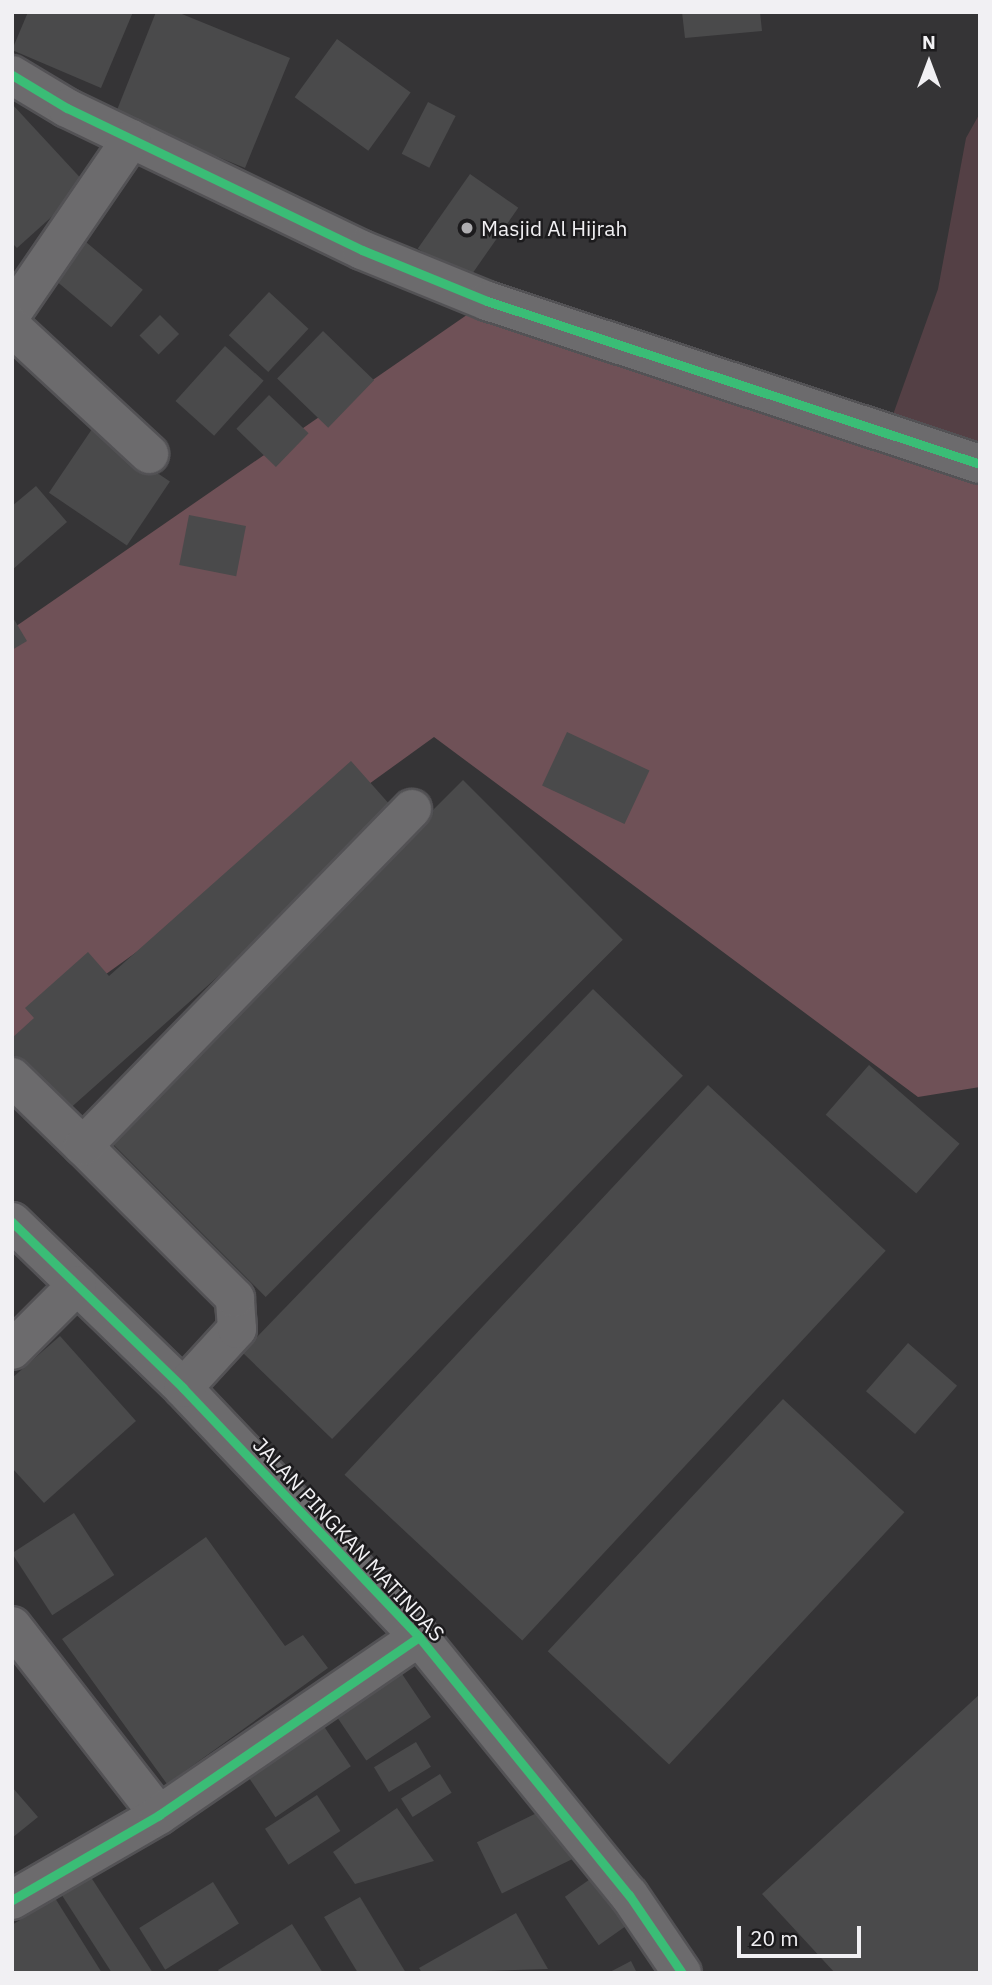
<!DOCTYPE html>
<style>
body{margin:0}
#map{position:relative;width:992px;height:1985px;overflow:hidden;background:#353436;font-family:"IBM Plex Sans",sans-serif}
div>[style]{position:absolute}
[style*='--x']{left:calc(var(--x)*1px);top:calc(var(--y)*1px);width:calc(var(--w)*1px);rotate:calc(var(--a)*1deg)}
.green>*{inset:0;background:#544045}
.forest>*{inset:0;background:#6f5157}
.building>*{inset:0;background:#4a4a4b;transform-origin:0 0}
.roads{filter:drop-shadow(2px 0 #535255) drop-shadow(-2px 0 #535255) drop-shadow(0 2px #535255) drop-shadow(0 -2px #535255)}
.minor>*{height:38px;margin:-19px;padding:0 19px;transform-origin:19px;border-radius:19px;background:#6c6b6d}
.cycleway>*{height:9px;margin:-4.5px;padding:0 4.5px;transform-origin:4.5px;border-radius:4.5px;background:#3abd76}
.dots>*{width:19px;height:19px;translate:-50% -50%;box-sizing:border-box;border:4px solid #1c1b1d;border-radius:50%}
span{translate:-50% -50%;white-space:nowrap;text-align:center;line-height:1.15;-webkit-text-stroke:5px #1c1b1d;paint-order:stroke}
.poi-label{font-size:21px;color:#f1f0f3}
.left{translate:0 -50%;text-align:left}
.street-label{font-size:21px;color:#f1f0f3}
.frame{position:absolute;inset:0;border:14px solid #f1f0f3;pointer-events:none}
.north{position:absolute;left:894px;top:28px;width:70px;height:70px;-webkit-text-stroke:5px #1c1b1d;paint-order:stroke;rotate:0deg;font-size:19px;font-weight:700;line-height:28px;text-align:center;color:#f1f0f3}
.north::after{content:'';display:block;margin:auto;width:24px;height:32px;background:#f1f0f3;clip-path:polygon(50% 0,100% 100%,50% 72%,0 100%)}
.scale{position:absolute;left:737px;top:1926px;width:124px;height:32px;box-sizing:border-box;border:4px solid #f1f0f3;border-top:0;padding-left:9px;font-size:21px;line-height:24px;white-space:nowrap;color:#f1f0f3;-webkit-text-stroke:5px #1c1b1d;paint-order:stroke}
</style>
<div id="map">
<div class="green">
<i style="clip-path:polygon(980px 113px,980px 446px,890px 423px,938px 289px,966px 138px)"></i>
</div>
<div class="forest">
<i style="clip-path:polygon(487px 301px,980px 478px,980px 1087px,918px 1097px,434px 737px,12px 1042px,12px 629px)"></i>
</div>
<div class="building">
<i style="clip-path:polygon(28px 12px,133px 12px,101px 88px,12px 50px)"></i>
<i style="clip-path:polygon(156px 12px,177px 12px,290px 58px,245px 168px,115px 115px)"></i>
<i style="clip-path:polygon(682px 12px,760px 12px,762px 31px,685px 38px)"></i>
<i style="left:337px;top:39px;width:91px;height:72px;rotate:36deg"></i>
<i style="left:428px;top:102px;width:31px;height:58px;rotate:27deg"></i>
<i style="clip-path:polygon(12px 104px,87px 185px,17px 248px,12px 243px)"></i>
<i style="left:470px;top:174px;width:59px;height:91px;rotate:35deg"></i>
<i style="left:80px;top:237px;width:82px;height:49px;rotate:40deg"></i>
<i style="left:269px;top:292px;width:54px;height:59px;rotate:43deg"></i>
<i style="left:160px;top:315px;width:27px;height:29px;rotate:45deg"></i>
<i style="left:323px;top:331px;width:71px;height:66px;rotate:44deg"></i>
<i style="left:225px;top:346px;width:52px;height:74px;rotate:42deg"></i>
<i style="left:269px;top:395px;width:55px;height:47px;rotate:44deg"></i>
<i style="left:92px;top:429px;width:94px;height:77px;rotate:34deg"></i>
<i style="clip-path:polygon(36px 486px,67px 522px,12px 570px,12px 506px)"></i>
<i style="left:189px;top:515px;width:58px;height:51px;rotate:11deg"></i>
<i style="clip-path:polygon(12px 616px,27px 641px,12px 650px)"></i>
<i style="left:567px;top:732px;width:91px;height:59px;rotate:25deg"></i>
<i style="clip-path:polygon(351px 761px,399px 815px,66px 1112px,12px 1053px,12px 1038px,34px 1018px,25px 1008px,88px 952px,109px 976px)"></i>
<i style="left:463px;top:780px;width:226px;height:505px;rotate:45deg"></i>
<i style="left:593px;top:989px;width:125px;height:505px;rotate:44deg"></i>
<i style="left:869px;top:1065px;width:120px;height:66px;rotate:41deg"></i>
<i style="left:708px;top:1085px;width:243px;height:533px;rotate:43deg"></i>
<i style="clip-path:polygon(60px 1336px,136px 1421px,44px 1503px,12px 1468px,12px 1378px)"></i>
<i style="left:908px;top:1343px;width:65px;height:64px;rotate:41deg"></i>
<i style="left:783px;top:1399px;width:166px;height:345px;rotate:43deg"></i>
<i style="left:74px;top:1513px;width:74px;height:74px;rotate:57deg"></i>
<i style="clip-path:polygon(206px 1537px,285px 1646px,303px 1635px,328px 1668px,167px 1784px,62px 1639px)"></i>
<i style="left:398px;top:1668px;width:59px;height:78px;rotate:56deg"></i>
<i style="clip-path:polygon(980px 1694px,980px 1971px,835px 1973px,762px 1894px)"></i>
<i style="left:319px;top:1719px;width:57px;height:91px;rotate:56deg"></i>
<i style="left:416px;top:1742px;width:29px;height:49px;rotate:59deg"></i>
<i style="left:440px;top:1774px;width:22px;height:46px;rotate:58deg"></i>
<i style="clip-path:polygon(12px 1787px,38px 1817px,12px 1838px)"></i>
<i style="left:317px;top:1795px;width:43px;height:62px;rotate:57deg"></i>
<i style="clip-path:polygon(397px 1808px,434px 1861px,355px 1884px,333px 1852px)"></i>
<i style="left:547px;top:1808px;width:57px;height:78px;rotate:64deg"></i>
<i style="clip-path:polygon(85px 1868px,153px 1973px,112px 1973px,56px 1886px)"></i>
<i style="left:596px;top:1875px;width:59px;height:38px;rotate:55deg"></i>
<i style="left:213px;top:1882px;width:49px;height:87px;rotate:58deg"></i>
<i style="clip-path:polygon(360px 1897px,406px 1973px,358px 1973px,324px 1917px)"></i>
<i style="clip-path:polygon(55px 1898px,102px 1973px,12px 1973px,12px 1925px)"></i>
<i style="clip-path:polygon(516px 1913px,548px 1969px,422px 1973px,419px 1968px)"></i>
<i style="clip-path:polygon(292px 1924px,323px 1973px,220px 1973px,218px 1970px)"></i>
<i style="clip-path:polygon(631px 1961px,637px 1973px,608px 1973px)"></i>
</div>
<div class="roads">
<div class="minor">
<i style="--x:12;--y:75;--w:64;--a:31"></i>
<i style="--x:67;--y:108;--w:327;--a:25.7"></i>
<i style="--x:362;--y:250;--w:135;--a:22.2"></i>
<i style="--x:487;--y:301;--w:519;--a:18.3"></i>
<i style="--x:12;--y:313;--w:211;--a:-55.6"></i>
<i style="--x:12;--y:327;--w:187;--a:42.8"></i>
<i style="--x:12;--y:1077;--w:99;--a:44.2"></i>
<i style="--x:12;--y:1222;--w:238;--a:44.1"></i>
<i style="--x:183;--y:1388;--w:343;--a:46.5"></i>
<i style="--x:419;--y:1637;--w:333;--a:50.9"></i>
<i style="--x:629;--y:1895;--w:94;--a:55.8"></i>
<i style="--x:12;--y:1350;--w:92;--a:-45"></i>
<i style="--x:183;--y:1388;--w:80;--a:-47.5"></i>
<i style="--x:237;--y:1329;--w:31;--a:-94"></i>
<i style="--x:235;--y:1298;--w:215;--a:-135"></i>
<i style="--x:83;--y:1146;--w:471;--a:-45.7"></i>
<i style="--x:12;--y:1626;--w:239;--a:52.1"></i>
<i style="--x:12;--y:1900;--w:170;--a:-30"></i>
<i style="--x:159;--y:1815;--w:315;--a:-34.4"></i>
</div>
</div>
<div class="cycleway">
<i style="--x:12;--y:75;--w:64;--a:31"></i>
<i style="--x:67;--y:108;--w:327;--a:25.7"></i>
<i style="--x:362;--y:250;--w:135;--a:22.2"></i>
<i style="--x:487;--y:301;--w:519;--a:18.3"></i>
<i style="--x:12;--y:1222;--w:238;--a:44.1"></i>
<i style="--x:183;--y:1388;--w:343;--a:46.5"></i>
<i style="--x:419;--y:1637;--w:333;--a:50.9"></i>
<i style="--x:629;--y:1895;--w:94;--a:55.8"></i>
<i style="--x:12;--y:1900;--w:170;--a:-30"></i>
<i style="--x:159;--y:1815;--w:315;--a:-34.4"></i>
</div>
<div class="dots">
<i style="left:467px;top:228px;background:#afaeb1"></i>
</div>
<div class="poi-label">
<span class="left" style="left:481px;top:228px">Masjid Al Hijrah</span>
</div>
<div class="street-label">
<span style="left:349px;top:1539px;rotate:47deg">JALAN PINGKAN MATINDAS</span>
</div>
<div class="frame"></div>
<div class="north">N</div>
<div class="scale">20 m</div>
</div>
